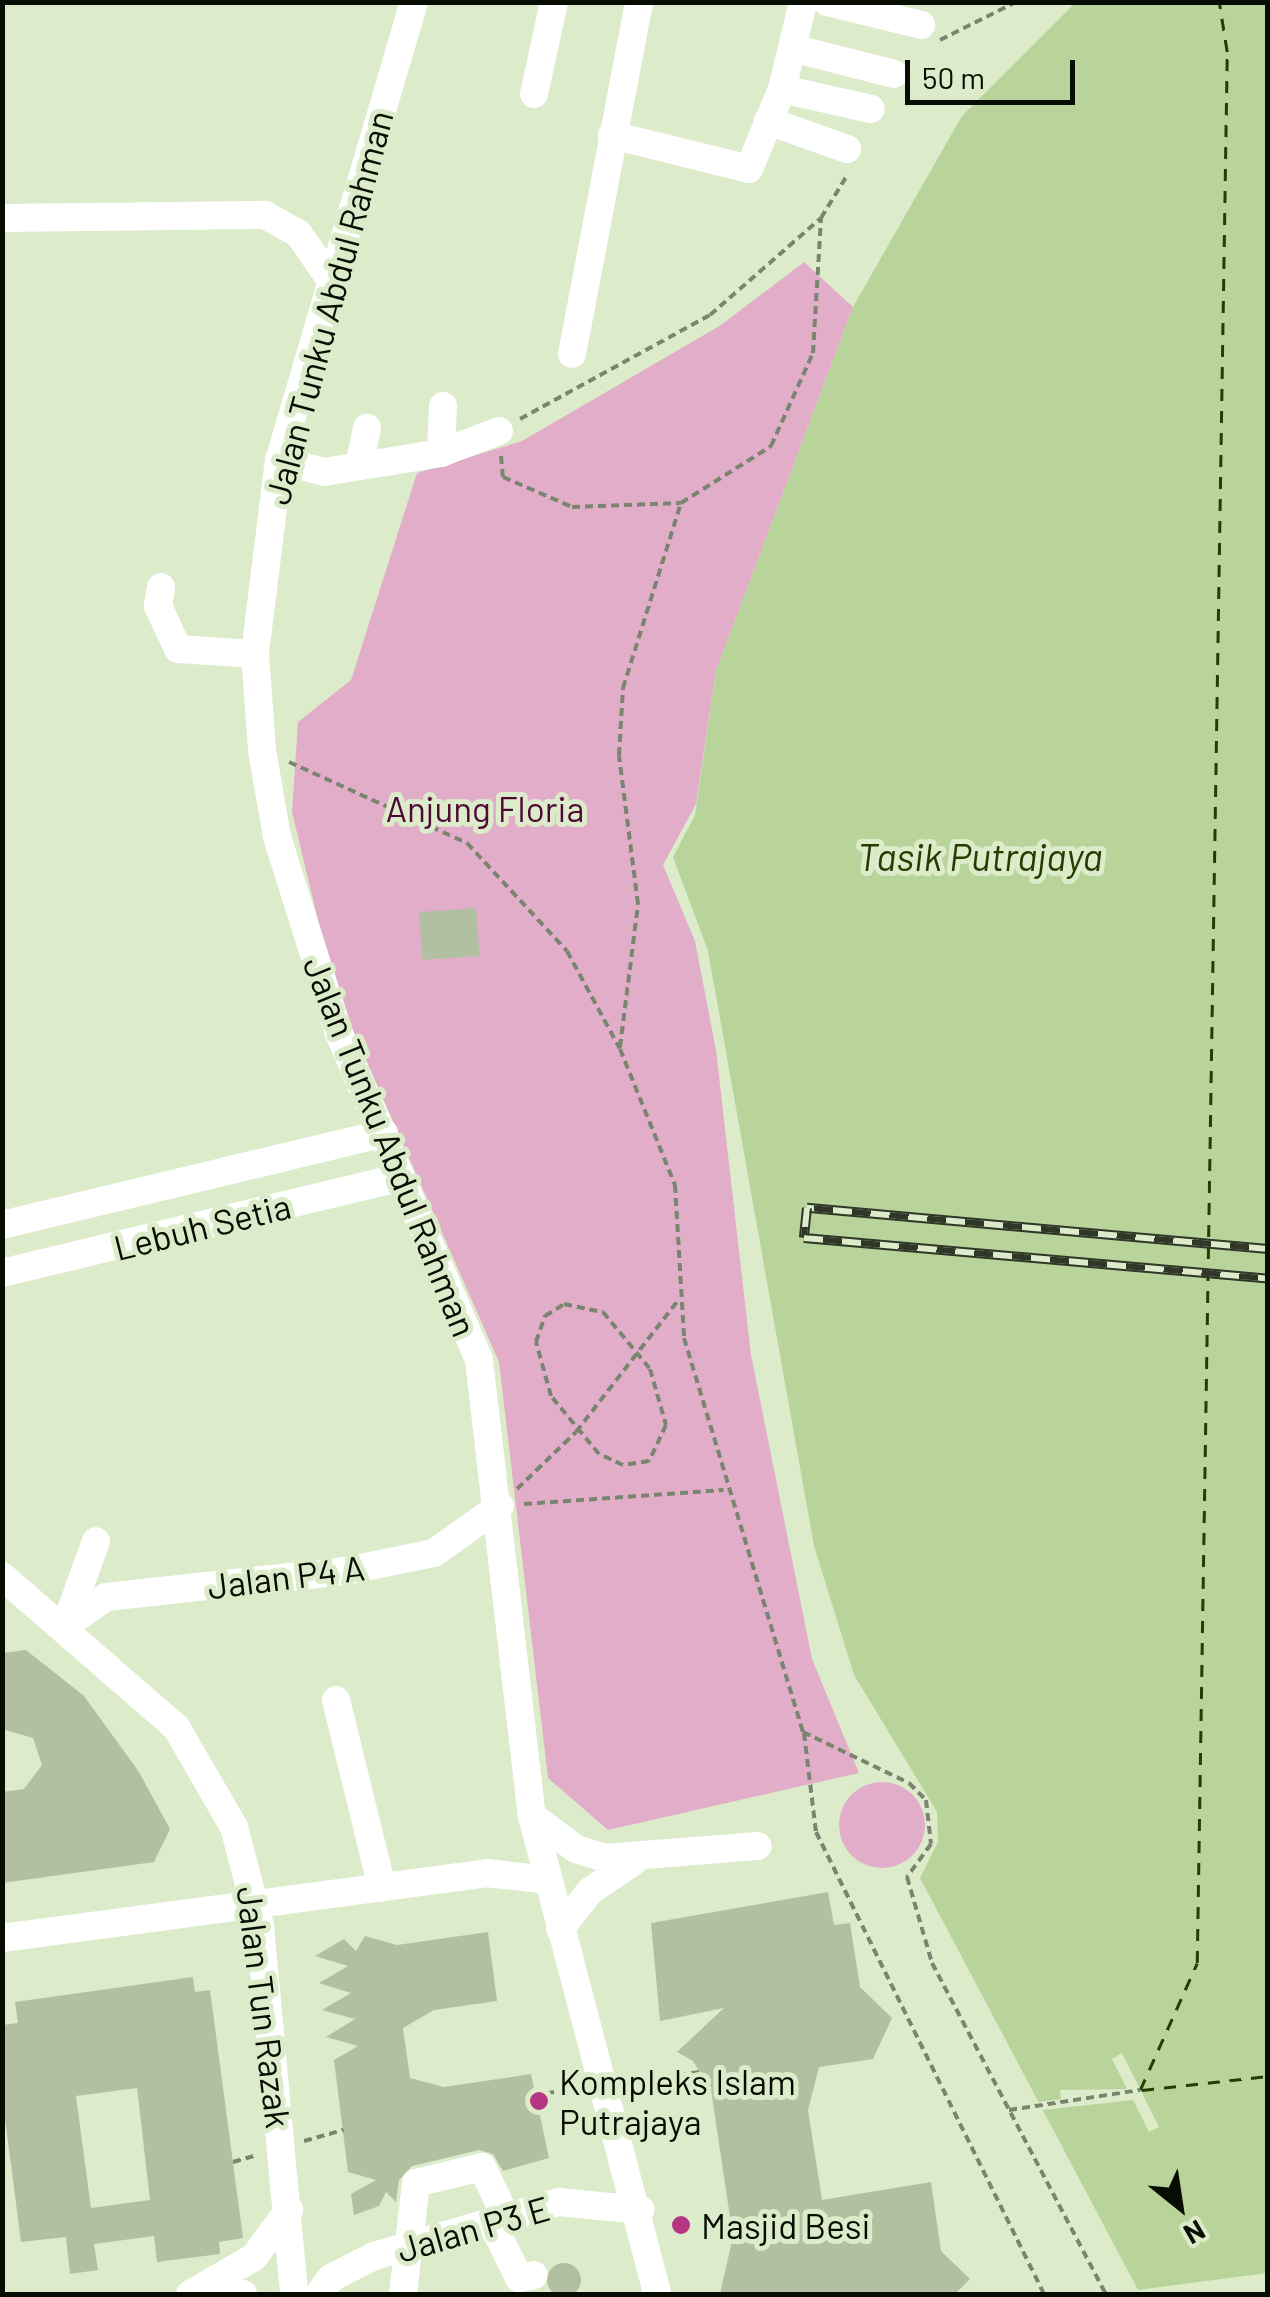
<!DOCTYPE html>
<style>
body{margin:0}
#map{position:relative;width:1270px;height:2297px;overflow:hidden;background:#dceccb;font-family:Barlow,sans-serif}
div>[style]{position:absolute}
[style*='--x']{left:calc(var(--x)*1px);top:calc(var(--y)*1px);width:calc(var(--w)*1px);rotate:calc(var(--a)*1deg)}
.green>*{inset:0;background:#e2adc8}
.round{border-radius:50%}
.water>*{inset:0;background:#b9d49b}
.pier>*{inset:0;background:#dceccb}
.ferry>*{height:2.5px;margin-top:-1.25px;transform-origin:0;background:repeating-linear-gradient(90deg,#273d00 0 12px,transparent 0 22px)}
.building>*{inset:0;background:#b0c0a0;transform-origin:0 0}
.path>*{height:4px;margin-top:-2px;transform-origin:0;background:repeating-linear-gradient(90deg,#7a856f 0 8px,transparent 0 13px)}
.minor>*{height:28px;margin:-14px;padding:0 14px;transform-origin:14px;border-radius:14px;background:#fff}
.rail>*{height:10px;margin-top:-5px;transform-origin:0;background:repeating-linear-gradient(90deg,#dceccb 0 19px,#303729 0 38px);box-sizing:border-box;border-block:2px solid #303729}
.dots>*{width:28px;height:28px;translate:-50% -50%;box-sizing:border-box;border:5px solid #dceccb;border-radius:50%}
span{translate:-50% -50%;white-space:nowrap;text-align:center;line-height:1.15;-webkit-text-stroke:10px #dceccb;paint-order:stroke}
.street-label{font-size:35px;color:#080d04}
.park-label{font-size:35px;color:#500836}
.poi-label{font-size:35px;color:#080d04}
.left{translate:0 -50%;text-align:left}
.water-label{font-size:38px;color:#273d00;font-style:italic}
.frame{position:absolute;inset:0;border:5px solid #080d04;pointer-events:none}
.north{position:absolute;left:1130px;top:2157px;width:100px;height:100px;-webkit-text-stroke:8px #dceccb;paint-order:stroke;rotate:150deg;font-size:28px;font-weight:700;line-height:40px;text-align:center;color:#080d04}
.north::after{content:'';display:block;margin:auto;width:35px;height:45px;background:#080d04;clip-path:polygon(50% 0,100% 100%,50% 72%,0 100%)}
.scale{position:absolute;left:905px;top:60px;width:170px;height:45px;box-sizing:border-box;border:5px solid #080d04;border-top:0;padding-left:12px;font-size:30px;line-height:35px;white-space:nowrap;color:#080d04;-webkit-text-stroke:8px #dceccb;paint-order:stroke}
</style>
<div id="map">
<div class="green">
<i style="clip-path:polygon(804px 262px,853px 307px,716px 671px,696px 804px,663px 865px,695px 941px,716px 1050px,751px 1355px,812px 1659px,859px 1773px,608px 1830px,548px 1778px,499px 1362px,334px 987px,292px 812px,298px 722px,351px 680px,417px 473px,522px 441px,721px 325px)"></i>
<i class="round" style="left:839px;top:1782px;width:86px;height:86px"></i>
</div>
<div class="water">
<i style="clip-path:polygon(1075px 3px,1267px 3px,1267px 2273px,1138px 2290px,920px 1878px,938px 1842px,937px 1812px,854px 1675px,814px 1546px,708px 951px,673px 857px,695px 815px,716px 671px,853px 307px,962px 116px)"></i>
</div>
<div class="pier">
<i style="clip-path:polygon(1122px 2053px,1159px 2127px,1149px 2132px,1133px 2100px,1043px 2110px,1038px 2102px,1061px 2099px,1060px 2090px,1127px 2089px,1112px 2059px)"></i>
</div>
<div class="ferry">
<i style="--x:1140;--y:2090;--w:139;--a:-65.8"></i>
<i style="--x:1197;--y:1963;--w:1911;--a:-89.1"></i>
<i style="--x:1227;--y:52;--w:51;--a:-99.1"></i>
<i style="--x:1142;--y:2090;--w:127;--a:-6.3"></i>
</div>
<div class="building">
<i style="left:476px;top:908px;width:48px;height:57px;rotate:86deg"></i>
<i style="clip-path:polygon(26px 1650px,84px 1696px,139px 1772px,170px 1829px,154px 1862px,2px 1883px,2px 1792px,24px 1789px,42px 1765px,33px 1738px,2px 1729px,2px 1653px)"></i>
<i style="clip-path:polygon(828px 1892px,834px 1925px,850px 1923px,860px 1987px,892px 2018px,873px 2059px,819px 2067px,808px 2110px,822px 2200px,931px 2182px,941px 2251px,970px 2279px,955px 2294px,720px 2294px,733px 2237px,711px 2090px,693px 2061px,677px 2052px,724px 2008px,660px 2021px,651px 1923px)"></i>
<i style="clip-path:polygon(488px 1932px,497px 2001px,434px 2010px,403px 2028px,410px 2078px,444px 2087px,531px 2074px,549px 2158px,503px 2171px,493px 2154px,479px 2150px,412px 2166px,399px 2180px,396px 2202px,386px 2192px,379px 2206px,354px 2215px,351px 2194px,376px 2180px,348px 2172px,334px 2060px,358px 2046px,326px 2037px,355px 2019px,322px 2010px,351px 1993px,319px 1983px,348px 1966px,315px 1956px,344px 1939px,356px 1951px,365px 1936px,397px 1945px)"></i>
<i style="clip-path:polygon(evenodd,193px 1977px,195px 1992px,210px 1990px,243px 2238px,219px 2242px,220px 2254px,157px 2262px,154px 2236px,94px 2244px,98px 2270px,70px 2274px,66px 2237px,21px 2242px,2px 2096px,2px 2025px,18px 2023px,15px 2002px,193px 1977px,137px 2088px,150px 2200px,91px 2208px,76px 2096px,137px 2088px)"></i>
<i class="round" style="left:547px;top:2263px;width:34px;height:34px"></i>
</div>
<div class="path">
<i style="--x:940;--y:40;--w:85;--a:-26.6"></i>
<i style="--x:520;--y:419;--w:217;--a:-28.7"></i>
<i style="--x:710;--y:315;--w:147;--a:-41.1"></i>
<i style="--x:821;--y:218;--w:52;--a:-58.5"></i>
<i style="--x:501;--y:456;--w:21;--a:85"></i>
<i style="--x:503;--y:477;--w:75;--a:23.5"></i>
<i style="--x:572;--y:507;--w:109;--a:-2.1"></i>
<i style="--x:681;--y:503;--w:107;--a:-32.3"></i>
<i style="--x:771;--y:446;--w:102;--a:-65.7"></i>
<i style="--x:813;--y:353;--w:135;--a:-86.6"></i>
<i style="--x:289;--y:762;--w:196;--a:24.5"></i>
<i style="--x:467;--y:843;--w:147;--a:47.2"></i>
<i style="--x:567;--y:951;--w:111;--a:61.6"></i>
<i style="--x:620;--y:1049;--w:147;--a:68"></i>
<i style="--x:675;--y:1185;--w:153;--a:86.6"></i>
<i style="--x:684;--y:1338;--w:412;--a:73.2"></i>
<i style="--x:803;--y:1732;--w:118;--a:25.7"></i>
<i style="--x:909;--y:1783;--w:24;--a:45"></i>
<i style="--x:926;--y:1800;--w:44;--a:83.5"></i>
<i style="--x:931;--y:1844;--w:41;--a:126"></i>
<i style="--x:907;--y:1877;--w:90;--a:73.8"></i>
<i style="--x:932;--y:1963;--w:374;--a:62.3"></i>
<i style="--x:620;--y:1047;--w:144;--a:-82.8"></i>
<i style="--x:638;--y:904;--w:150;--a:-97.3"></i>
<i style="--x:619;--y:755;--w:67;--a:-86.6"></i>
<i style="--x:623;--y:688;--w:194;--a:-72.6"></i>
<i style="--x:564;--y:1304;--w:40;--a:12"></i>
<i style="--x:603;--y:1312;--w:74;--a:50.5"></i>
<i style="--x:650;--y:1369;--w:58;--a:74.1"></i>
<i style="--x:666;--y:1425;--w:40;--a:115"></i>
<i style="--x:649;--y:1461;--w:26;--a:171"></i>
<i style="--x:623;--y:1465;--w:26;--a:-155"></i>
<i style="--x:599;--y:1454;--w:75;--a:-129.6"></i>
<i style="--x:551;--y:1396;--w:56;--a:-105.5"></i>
<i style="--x:536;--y:1342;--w:28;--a:-71"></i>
<i style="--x:545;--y:1316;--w:22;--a:-32"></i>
<i style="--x:517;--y:1489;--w:82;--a:-44"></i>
<i style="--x:576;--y:1432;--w:168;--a:-52.2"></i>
<i style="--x:524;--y:1504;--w:200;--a:-4"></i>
<i style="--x:804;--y:1733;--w:100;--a:83.1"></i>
<i style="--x:816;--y:1832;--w:515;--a:63.73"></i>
<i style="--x:627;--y:2082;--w:74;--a:-7.8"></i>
<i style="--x:533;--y:2095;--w:45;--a:-7.6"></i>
<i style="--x:1009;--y:2110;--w:133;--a:-8.7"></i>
<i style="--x:304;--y:2141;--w:41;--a:-15.8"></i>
<i style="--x:233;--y:2162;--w:25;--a:-16"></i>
</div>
<div class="minor">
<i style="--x:414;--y:2;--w:477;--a:106.4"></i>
<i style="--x:279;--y:460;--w:195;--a:97.1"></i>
<i style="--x:255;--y:654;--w:96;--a:85.8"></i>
<i style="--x:262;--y:750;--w:88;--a:80.2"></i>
<i style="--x:277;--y:837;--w:203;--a:72.5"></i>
<i style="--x:338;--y:1031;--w:358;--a:66.8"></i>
<i style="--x:479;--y:1360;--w:459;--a:83.4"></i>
<i style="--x:532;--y:1816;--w:494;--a:75.3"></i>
<i style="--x:827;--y:2;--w:97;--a:13.7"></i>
<i style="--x:792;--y:48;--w:105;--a:14.3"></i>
<i style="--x:782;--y:89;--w:89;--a:-76.4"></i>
<i style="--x:534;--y:94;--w:94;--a:-77.7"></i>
<i style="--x:768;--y:121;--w:84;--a:19.5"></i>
<i style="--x:612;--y:135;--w:141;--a:13.9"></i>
<i style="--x:749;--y:169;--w:87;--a:-67.6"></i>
<i style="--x:782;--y:89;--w:91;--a:12.7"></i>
<i style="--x:2;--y:218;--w:263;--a:-0.7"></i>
<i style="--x:265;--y:215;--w:38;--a:29"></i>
<i style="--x:298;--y:233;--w:52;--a:55.1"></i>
<i style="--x:572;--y:354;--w:358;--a:-79.2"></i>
<i style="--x:441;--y:453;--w:47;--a:-87.6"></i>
<i style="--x:279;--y:460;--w:47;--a:14.9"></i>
<i style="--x:324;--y:472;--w:119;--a:-9.2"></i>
<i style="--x:441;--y:453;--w:62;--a:-20.8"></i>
<i style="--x:359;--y:466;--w:39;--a:-78"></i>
<i style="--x:161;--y:587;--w:19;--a:99"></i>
<i style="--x:158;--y:606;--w:47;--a:65.1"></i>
<i style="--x:178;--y:649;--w:77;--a:3.7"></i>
<i style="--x:2;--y:1225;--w:393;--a:-13.5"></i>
<i style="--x:2;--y:1273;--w:410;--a:-13.5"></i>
<i style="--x:2;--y:1576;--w:230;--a:41"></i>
<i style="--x:176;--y:1727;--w:116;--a:59.9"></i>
<i style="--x:234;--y:1827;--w:102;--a:75.3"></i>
<i style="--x:260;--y:1926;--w:370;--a:84.7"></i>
<i style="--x:66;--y:1624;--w:88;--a:-70.1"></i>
<i style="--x:65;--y:1626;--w:50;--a:-35.3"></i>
<i style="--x:106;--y:1597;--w:241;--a:-6.2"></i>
<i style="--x:346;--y:1571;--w:90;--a:-11.6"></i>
<i style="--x:434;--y:1553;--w:81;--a:-35.5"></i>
<i style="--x:336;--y:1700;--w:193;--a:76.2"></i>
<i style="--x:532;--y:1816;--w:55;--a:36.9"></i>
<i style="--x:576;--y:1849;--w:30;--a:17"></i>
<i style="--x:605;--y:1858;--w:153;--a:-4.5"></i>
<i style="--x:560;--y:1929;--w:48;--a:-51.7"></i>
<i style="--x:590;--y:1891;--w:52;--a:-34"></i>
<i style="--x:2;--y:1938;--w:488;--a:-7.6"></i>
<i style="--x:486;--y:1873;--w:62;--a:6.4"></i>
<i style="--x:491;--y:2221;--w:64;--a:63.8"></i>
<i style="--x:519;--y:2278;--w:15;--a:-11"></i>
<i style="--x:190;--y:2294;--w:74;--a:-30"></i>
<i style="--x:254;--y:2257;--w:59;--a:-53.3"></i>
<i style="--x:198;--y:2294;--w:45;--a:0"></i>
<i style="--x:319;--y:2294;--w:20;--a:-53"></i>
<i style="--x:331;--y:2278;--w:48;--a:-27.1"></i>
<i style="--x:374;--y:2256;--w:193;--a:-16.3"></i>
<i style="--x:559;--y:2202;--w:82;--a:5.6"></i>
<i style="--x:403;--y:2294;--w:112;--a:-83.3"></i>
<i style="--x:416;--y:2183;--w:68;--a:-13.6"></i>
<i style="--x:482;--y:2167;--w:55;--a:64.4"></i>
</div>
<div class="rail">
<i style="--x:1268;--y:1249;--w:463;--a:-174.9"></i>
<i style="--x:807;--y:1208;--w:30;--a:96"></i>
<i style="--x:804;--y:1238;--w:466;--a:5"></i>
</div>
<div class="dots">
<i style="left:539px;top:2101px;background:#b53683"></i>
<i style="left:681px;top:2225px;background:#b53683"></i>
</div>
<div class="street-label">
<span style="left:328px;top:307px;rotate:-75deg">Jalan Tunku Abdul Rahman</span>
<span style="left:391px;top:1146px;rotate:68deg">Jalan Tunku Abdul Rahman</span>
<span style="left:202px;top:1226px;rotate:-14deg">Lebuh Setia</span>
<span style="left:286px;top:1576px;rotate:-7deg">Jalan P4 A</span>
<span style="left:265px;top:2007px;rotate:83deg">Jalan Tun Razak</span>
<span style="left:473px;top:2228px;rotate:-16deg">Jalan P3 E</span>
</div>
<div class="park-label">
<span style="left:485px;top:808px">Anjung Floria</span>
</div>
<div class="poi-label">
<span class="left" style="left:559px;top:2101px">Kompleks Islam<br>Putrajaya</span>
<span class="left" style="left:701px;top:2225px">Masjid Besi</span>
</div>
<div class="water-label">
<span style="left:980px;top:857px">Tasik Putrajaya</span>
</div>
<div class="frame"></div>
<div class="north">N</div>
<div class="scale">50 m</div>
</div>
